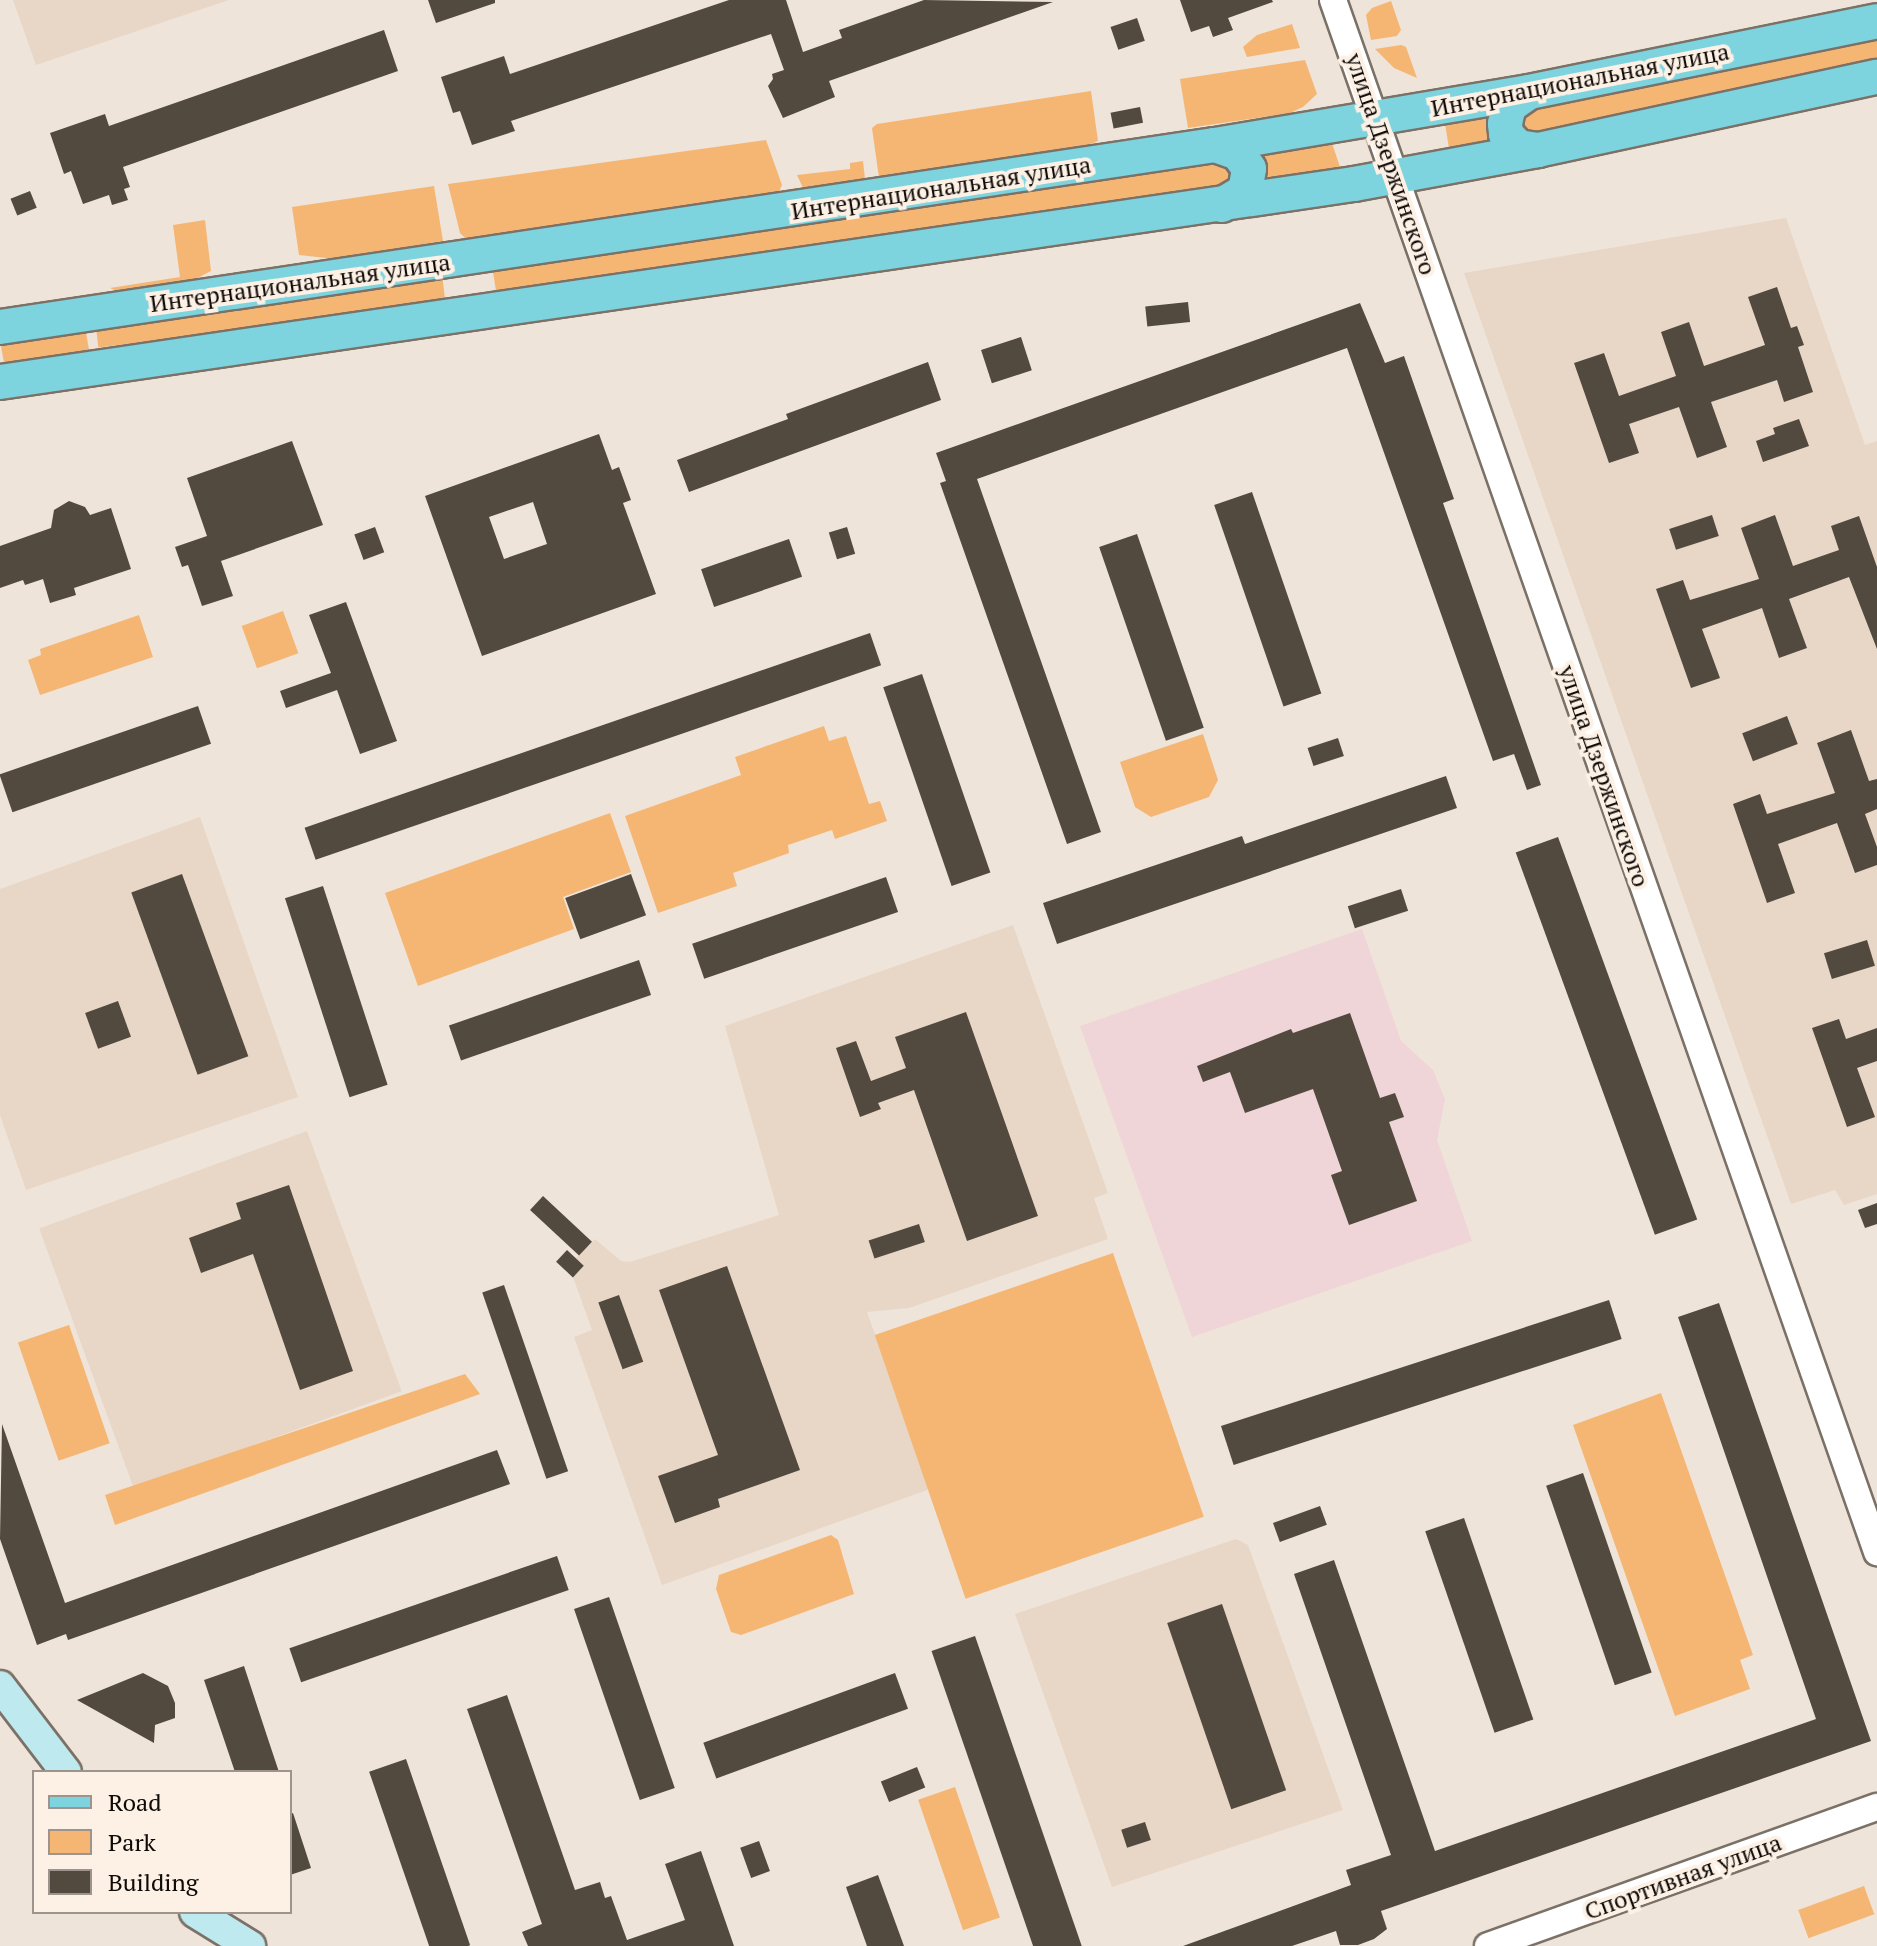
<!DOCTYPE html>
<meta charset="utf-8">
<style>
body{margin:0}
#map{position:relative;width:1877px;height:1946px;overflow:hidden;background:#efe4d9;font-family:"PT Serif",serif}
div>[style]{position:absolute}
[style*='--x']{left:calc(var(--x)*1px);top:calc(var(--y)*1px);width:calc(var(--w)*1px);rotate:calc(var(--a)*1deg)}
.commercial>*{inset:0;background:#efd4d8}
.built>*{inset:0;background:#e8d7c7;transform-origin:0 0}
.green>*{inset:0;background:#f5b674;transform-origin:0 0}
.building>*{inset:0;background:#52493f;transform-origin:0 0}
.roads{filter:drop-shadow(2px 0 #7b7167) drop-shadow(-2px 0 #7b7167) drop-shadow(0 2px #7b7167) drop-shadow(0 -2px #7b7167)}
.tertiary>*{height:26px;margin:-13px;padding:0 13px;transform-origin:13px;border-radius:13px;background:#fff}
.secondary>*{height:30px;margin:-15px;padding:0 15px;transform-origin:15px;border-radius:15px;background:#bee9ef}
.primary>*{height:34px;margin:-17px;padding:0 17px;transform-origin:17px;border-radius:17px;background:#7dd4df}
span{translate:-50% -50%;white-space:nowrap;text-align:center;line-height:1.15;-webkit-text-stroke:8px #fdf1e6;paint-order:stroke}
.street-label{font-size:24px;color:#0e0a07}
.legend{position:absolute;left:32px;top:1770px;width:260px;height:144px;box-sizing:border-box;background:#fdf1e6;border:2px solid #9d958d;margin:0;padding:10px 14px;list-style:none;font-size:24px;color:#0e0a07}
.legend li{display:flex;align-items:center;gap:16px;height:40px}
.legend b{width:40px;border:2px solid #9d958d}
</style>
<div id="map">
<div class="commercial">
<i style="clip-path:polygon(1362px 929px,1401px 1041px,1433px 1070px,1445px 1099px,1437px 1140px,1472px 1241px,1192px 1337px,1080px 1026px)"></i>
</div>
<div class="built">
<i style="clip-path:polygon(13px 0,229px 0,36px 65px)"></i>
<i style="clip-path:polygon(1786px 218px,1865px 445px,1877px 441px,1877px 1194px,1844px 1205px,1835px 1190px,1791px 1204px,1464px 273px)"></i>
<i style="clip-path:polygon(200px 817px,298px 1097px,26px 1190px,0 1115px,0 889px)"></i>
<i style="clip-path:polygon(1013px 925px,1108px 1193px,1094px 1198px,1108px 1239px,909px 1308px,867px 1312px,930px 1489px,662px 1585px,574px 1337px,592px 1330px,573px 1277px,584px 1266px,576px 1258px,595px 1239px,621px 1261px,630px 1262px,779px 1215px,725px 1026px)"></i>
<i style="left:307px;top:1131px;width:277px;height:285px;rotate:70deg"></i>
<i style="clip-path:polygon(1236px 1539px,1248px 1545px,1343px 1810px,1112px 1887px,1015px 1614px)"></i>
</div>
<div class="green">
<i style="clip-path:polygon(1391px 1px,1401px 30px,1397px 36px,1371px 40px,1366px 15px,1372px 8px)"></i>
<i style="clip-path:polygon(1292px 24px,1300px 48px,1247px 57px,1243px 47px,1257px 35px)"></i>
<i style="clip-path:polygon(1877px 38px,1877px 61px,1536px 137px,1524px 131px,1522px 123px,1523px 114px,1530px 106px)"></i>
<i style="clip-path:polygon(1401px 45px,1406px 47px,1417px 78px,1394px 68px,1375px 49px)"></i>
<i style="clip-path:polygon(1305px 60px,1317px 94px,1303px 107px,1290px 113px,1188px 128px,1180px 79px)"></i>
<i style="clip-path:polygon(1091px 91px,1098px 141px,1049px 161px,880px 185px,872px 128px,877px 124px)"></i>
<i style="left:1495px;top:113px;width:31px;height:51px;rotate:81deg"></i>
<i style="clip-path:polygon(766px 140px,782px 185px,777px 196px,469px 242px,460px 233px,448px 184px)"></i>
<i style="clip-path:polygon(1331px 140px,1342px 173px,1259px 186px,1265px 165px,1256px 151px)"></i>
<i style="clip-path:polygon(863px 161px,866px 188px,804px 190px,797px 175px,850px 169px,850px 163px)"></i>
<i style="clip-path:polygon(1223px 161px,1231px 172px,1227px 188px,497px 297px,492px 266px)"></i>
<i style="clip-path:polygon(434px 186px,443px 241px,335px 259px,299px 255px,292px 207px)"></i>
<i style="clip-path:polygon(205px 220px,211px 271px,180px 287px,121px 293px,110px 288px,180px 277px,173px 225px)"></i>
<i style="left:442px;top:274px;width:31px;height:350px;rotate:83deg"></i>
<i style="left:85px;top:327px;width:28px;height:86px;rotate:80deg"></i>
<i style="left:283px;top:611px;width:45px;height:44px;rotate:70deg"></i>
<i style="clip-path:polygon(139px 615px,153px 657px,40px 695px,28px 660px,41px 655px,40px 649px)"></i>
<i style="clip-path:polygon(824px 726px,829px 741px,846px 736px,869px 804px,880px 801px,887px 821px,835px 839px,832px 830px,788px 845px,789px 853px,733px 873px,737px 886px,658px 913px,625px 816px,741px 775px,735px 757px)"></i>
<i style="clip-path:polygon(1203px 734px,1218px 780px,1209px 797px,1151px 817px,1135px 807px,1120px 762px)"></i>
<i style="clip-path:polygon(610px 813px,631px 872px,563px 897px,574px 929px,418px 986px,385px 893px)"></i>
<i style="left:1113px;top:1253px;width:279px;height:252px;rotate:71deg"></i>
<i style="left:69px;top:1325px;width:125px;height:54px;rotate:71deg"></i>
<i style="clip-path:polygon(465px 1374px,480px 1394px,115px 1525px,105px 1495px)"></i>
<i style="clip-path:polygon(1661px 1393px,1753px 1655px,1740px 1660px,1750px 1689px,1675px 1716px,1573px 1425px)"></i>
<i style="clip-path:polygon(831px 1535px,838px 1540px,854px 1594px,741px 1635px,731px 1632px,716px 1589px,719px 1575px)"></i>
<i style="left:955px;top:1787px;width:138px;height:39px;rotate:71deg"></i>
<i style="left:1864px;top:1886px;width:30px;height:70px;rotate:70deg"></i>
</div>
<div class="building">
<i style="clip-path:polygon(428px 0,495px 0,495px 3px,436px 23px)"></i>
<i style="clip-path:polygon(729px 0,786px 0,803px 52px,842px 38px,839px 30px,924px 0,1053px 2px,829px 81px,835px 97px,783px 118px,768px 86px,773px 79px,772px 74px,784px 70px,771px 34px,511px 121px,515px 131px,472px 145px,460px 111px,453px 113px,441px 77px,504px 56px,510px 74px)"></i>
<i style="clip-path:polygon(1180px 0,1272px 0,1273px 2px,1228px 18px,1233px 30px,1213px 37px,1209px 26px,1191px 32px)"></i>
<i style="left:1137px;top:18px;width:24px;height:28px;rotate:71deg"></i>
<i style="clip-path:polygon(384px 30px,398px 71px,123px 167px,130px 187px,124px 189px,128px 200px,112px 205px,109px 195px,83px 204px,71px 171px,64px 174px,50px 133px,105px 114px,109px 126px)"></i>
<i style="left:1140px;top:107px;width:16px;height:30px;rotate:79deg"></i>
<i style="left:30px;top:191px;width:18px;height:21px;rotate:68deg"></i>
<i style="clip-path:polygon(1777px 287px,1791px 328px,1797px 326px,1804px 345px,1798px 347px,1813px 392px,1784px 402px,1777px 380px,1711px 402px,1727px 447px,1697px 458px,1679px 407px,1629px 424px,1639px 453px,1609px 463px,1574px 363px,1604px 353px,1619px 396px,1676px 376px,1661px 332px,1689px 322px,1704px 366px,1765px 345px,1748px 297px)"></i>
<i style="left:1188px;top:302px;width:20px;height:43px;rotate:84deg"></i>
<i style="clip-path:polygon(1360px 303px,1385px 363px,1404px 356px,1454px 499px,1443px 503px,1541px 785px,1527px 790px,1514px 754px,1493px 761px,1347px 348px,977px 479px,1101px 832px,1067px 844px,940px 483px,946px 481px,936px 453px)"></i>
<i style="left:1021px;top:337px;width:35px;height:42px;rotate:72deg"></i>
<i style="clip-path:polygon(928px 362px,941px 400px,689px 492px,677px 460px,788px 419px,786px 414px)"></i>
<i style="clip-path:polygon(1799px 419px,1809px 446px,1763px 462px,1756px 441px,1775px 434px,1773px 428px)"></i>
<i style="clip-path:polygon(evenodd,599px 434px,612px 470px,619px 467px,631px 500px,623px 503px,656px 594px,482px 656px,425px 496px,599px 434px,533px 502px,547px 544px,504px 559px,489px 517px,533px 502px)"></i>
<i style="clip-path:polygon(292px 441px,323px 525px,221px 561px,233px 596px,202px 606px,188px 565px,182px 567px,175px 547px,207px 536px,187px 478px)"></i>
<i style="left:1252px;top:492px;width:213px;height:40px;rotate:71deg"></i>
<i style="clip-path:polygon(69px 501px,85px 507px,90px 515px,111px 508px,131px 569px,74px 588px,76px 595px,50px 603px,43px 579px,25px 585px,23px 580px,0 588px,0 546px,51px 528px,54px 510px)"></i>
<i style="left:1712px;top:515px;width:22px;height:45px;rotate:72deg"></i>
<i style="clip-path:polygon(1775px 515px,1793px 566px,1839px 550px,1831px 526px,1859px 516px,1877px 567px,1877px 649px,1849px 577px,1789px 599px,1807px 648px,1779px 658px,1762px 608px,1702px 629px,1720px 678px,1691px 688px,1656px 589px,1683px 580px,1690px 600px,1759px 579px,1741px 528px)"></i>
<i style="left:375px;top:527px;width:27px;height:22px;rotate:70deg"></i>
<i style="left:847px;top:527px;width:28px;height:19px;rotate:73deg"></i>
<i style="left:1137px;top:534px;width:205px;height:40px;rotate:71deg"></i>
<i style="left:789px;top:539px;width:40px;height:93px;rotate:71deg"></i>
<i style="clip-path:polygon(346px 602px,397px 741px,360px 754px,337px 690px,286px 708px,280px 691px,331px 673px,309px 615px)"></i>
<i style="left:870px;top:633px;width:34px;height:598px;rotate:71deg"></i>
<i style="left:922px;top:674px;width:210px;height:41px;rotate:71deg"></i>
<i style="left:198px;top:706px;width:40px;height:210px;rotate:71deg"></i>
<i style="left:1787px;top:716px;width:30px;height:48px;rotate:69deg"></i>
<i style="clip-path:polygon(1851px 730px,1869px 781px,1877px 779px,1877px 809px,1865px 814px,1877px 847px,1877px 865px,1855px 873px,1837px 823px,1778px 844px,1795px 893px,1767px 903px,1733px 804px,1760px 794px,1767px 814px,1835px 793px,1817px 743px)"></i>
<i style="left:1338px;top:738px;width:19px;height:32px;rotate:72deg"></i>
<i style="clip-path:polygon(1446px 776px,1457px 808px,1057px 944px,1043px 903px,1242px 836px,1245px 844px)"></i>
<i style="left:1558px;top:837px;width:407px;height:45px;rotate:70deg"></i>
<i style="left:182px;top:874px;width:194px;height:54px;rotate:70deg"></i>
<i style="left:631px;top:874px;width:44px;height:70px;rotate:70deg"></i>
<i style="left:886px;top:877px;width:37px;height:205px;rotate:71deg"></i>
<i style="left:323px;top:886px;width:209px;height:40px;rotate:72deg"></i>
<i style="left:1401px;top:889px;width:23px;height:56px;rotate:72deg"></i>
<i style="left:1867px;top:940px;width:27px;height:45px;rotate:73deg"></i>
<i style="left:639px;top:960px;width:37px;height:201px;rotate:71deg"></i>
<i style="left:118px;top:1001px;width:38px;height:35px;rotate:70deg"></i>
<i style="clip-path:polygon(966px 1012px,1038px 1216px,967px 1241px,914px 1090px,878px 1103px,881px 1109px,860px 1117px,836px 1048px,856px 1041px,871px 1081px,906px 1068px,895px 1037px)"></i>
<i style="clip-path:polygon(1350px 1013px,1380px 1098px,1395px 1093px,1404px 1117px,1389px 1122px,1417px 1201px,1349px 1225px,1331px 1175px,1342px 1171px,1313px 1089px,1245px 1113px,1230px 1072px,1203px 1082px,1197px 1066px,1291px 1029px,1293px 1033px)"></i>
<i style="clip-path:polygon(1839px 1019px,1846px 1039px,1877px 1028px,1877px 1061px,1857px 1068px,1875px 1117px,1847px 1127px,1812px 1028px)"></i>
<i style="clip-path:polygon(289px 1185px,353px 1371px,300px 1390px,253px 1254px,201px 1273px,189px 1238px,241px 1219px,236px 1203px)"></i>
<i style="left:543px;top:1196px;width:67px;height:19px;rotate:43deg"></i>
<i style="clip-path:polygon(1877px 1203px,1877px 1224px,1865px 1228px,1858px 1210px)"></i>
<i style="left:919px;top:1224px;width:19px;height:53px;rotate:72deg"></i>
<i style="left:567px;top:1250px;width:23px;height:16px;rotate:43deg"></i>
<i style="clip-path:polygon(727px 1266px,800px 1470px,718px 1499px,720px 1507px,675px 1523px,658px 1476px,718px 1455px,659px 1290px)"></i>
<i style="left:504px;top:1285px;width:197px;height:23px;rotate:71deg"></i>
<i style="left:619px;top:1295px;width:71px;height:22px;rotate:70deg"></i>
<i style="left:1609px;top:1300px;width:41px;height:408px;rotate:72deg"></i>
<i style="clip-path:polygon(1719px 1303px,1871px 1741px,1381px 1911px,1387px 1929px,1374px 1939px,1358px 1945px,1340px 1945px,1336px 1931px,1292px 1946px,1183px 1946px,1351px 1885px,1346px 1870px,1391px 1855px,1294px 1574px,1334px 1560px,1435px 1851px,1816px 1719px,1678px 1317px)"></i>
<i style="clip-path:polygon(2px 1424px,65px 1603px,497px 1450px,510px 1484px,68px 1640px,66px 1634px,37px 1645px,0 1539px)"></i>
<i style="left:1583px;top:1473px;width:211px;height:39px;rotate:71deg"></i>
<i style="left:1320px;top:1506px;width:20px;height:50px;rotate:70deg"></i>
<i style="left:1464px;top:1518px;width:213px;height:41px;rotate:71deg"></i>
<i style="left:557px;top:1556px;width:36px;height:283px;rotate:71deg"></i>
<i style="left:609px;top:1597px;width:202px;height:37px;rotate:71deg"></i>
<i style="left:1222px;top:1604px;width:197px;height:58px;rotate:71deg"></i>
<i style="left:975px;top:1636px;width:328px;height:46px;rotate:71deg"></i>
<i style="clip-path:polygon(244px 1666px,267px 1736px,279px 1772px,235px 1772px,204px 1680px)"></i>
<i style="clip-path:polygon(143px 1673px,168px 1686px,175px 1703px,175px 1718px,155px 1725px,154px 1743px,77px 1700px)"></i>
<i style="left:895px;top:1673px;width:38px;height:204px;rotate:70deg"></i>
<i style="clip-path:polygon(507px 1695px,575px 1890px,600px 1882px,605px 1898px,611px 1896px,627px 1940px,685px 1920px,665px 1864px,701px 1851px,734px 1946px,528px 1946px,522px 1932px,542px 1924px,467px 1709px)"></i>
<i style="left:406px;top:1759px;width:197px;height:39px;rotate:71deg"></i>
<i style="left:917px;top:1767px;width:22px;height:39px;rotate:68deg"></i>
<i style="clip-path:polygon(293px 1813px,311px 1868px,290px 1875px,290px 1814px)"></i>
<i style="left:1145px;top:1822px;width:19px;height:25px;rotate:72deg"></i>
<i style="left:759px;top:1841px;width:32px;height:20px;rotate:70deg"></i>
<i style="clip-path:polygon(878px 1875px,904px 1946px,867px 1946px,846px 1887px)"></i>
</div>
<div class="roads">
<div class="tertiary">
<i style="--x:1333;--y:0;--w:1645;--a:70.68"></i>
<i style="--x:1488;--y:1946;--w:413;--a:-19.7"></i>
</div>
<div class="secondary">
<i style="--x:0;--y:1686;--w:108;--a:52.5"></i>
<i style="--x:195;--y:1912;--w:65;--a:31.7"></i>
</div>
<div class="primary">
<i style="--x:1529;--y:92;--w:24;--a:145"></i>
<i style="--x:1509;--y:106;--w:18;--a:103"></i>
<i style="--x:1505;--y:124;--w:10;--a:84"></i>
<i style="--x:1506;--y:134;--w:18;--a:47"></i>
<i style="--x:1518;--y:147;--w:20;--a:9"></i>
<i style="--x:1215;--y:145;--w:24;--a:19"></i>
<i style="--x:1238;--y:153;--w:19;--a:55"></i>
<i style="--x:1249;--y:169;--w:22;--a:100"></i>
<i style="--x:1245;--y:191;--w:27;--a:149"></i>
<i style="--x:0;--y:327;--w:1229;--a:-8.52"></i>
<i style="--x:1215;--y:145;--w:318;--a:-9.6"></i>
<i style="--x:1529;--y:92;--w:355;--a:-11.5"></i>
<i style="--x:0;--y:382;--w:1368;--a:-8.32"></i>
<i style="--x:1354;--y:184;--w:187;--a:-10.5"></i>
<i style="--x:1538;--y:150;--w:347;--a:-12.2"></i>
</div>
</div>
<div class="street-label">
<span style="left:1580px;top:80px;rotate:-11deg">Интернациональная улица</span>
<span style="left:1391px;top:164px;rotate:71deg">улица Дзержинского</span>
<span style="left:941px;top:188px;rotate:-9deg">Интернациональная улица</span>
<span style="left:300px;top:283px;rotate:-8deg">Интернациональная улица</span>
<span style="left:1604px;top:776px;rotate:71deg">улица Дзержинского</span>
<span style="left:1683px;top:1877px;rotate:-20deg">Спортивная улица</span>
</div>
<ul class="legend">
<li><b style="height:10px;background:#7dd4df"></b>Road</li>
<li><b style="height:22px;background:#f5b674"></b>Park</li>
<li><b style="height:22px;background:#52493f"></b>Building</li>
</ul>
</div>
